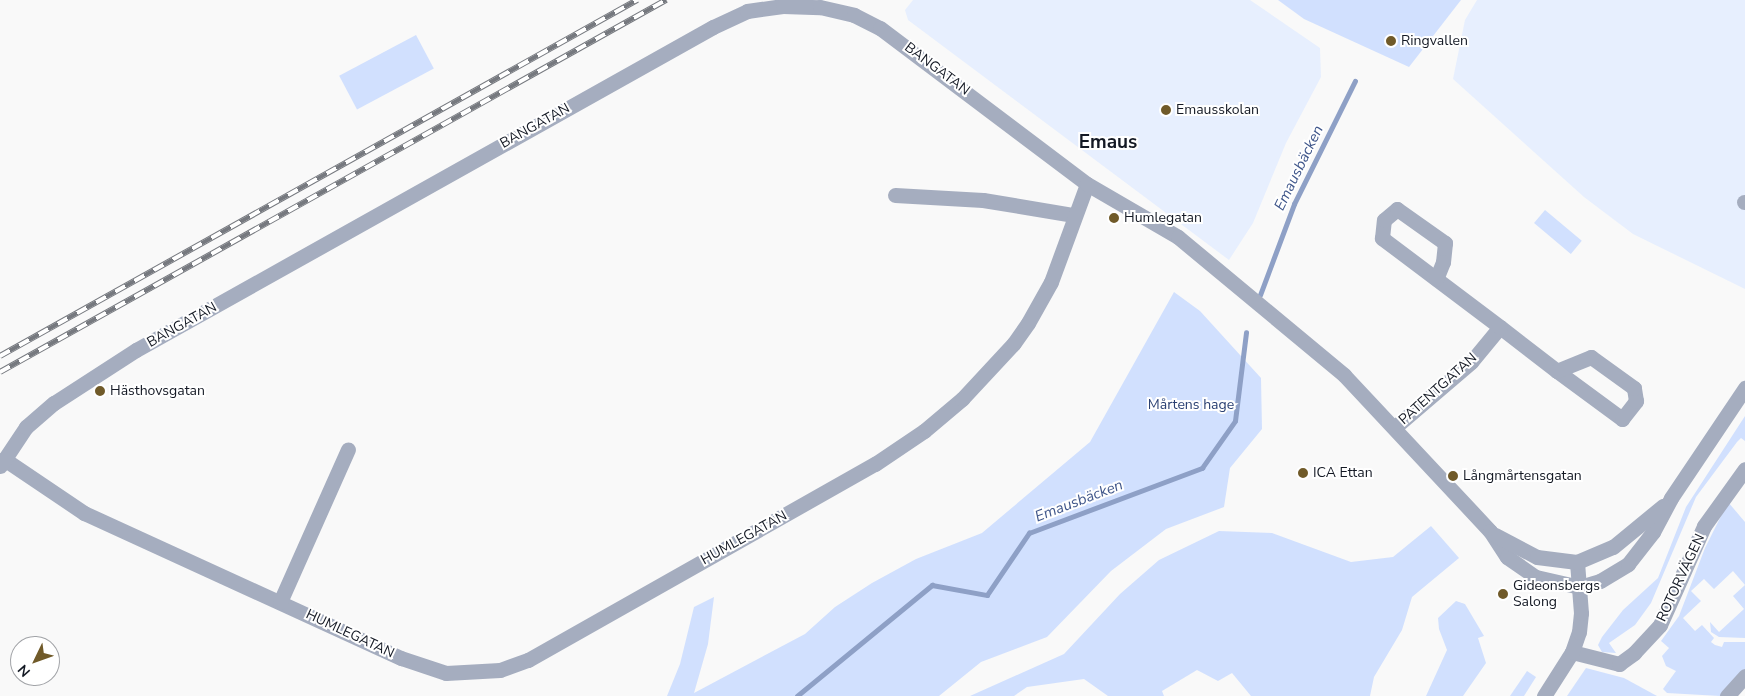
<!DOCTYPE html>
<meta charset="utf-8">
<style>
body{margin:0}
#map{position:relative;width:1745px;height:696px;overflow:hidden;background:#f9f9f9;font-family:"Nunito Sans",sans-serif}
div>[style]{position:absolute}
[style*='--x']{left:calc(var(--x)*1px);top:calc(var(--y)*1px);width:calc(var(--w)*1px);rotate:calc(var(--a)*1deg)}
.built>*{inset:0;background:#e7effe}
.green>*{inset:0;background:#d1e0fe;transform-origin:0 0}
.stream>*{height:4.5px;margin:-2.25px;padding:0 2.25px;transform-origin:2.25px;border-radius:2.25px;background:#8ea0c6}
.minor>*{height:15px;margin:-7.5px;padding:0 7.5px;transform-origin:7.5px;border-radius:7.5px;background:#a5adbf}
.tertiary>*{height:15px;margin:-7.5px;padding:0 7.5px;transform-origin:7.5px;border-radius:7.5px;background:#a5adbf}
.rail>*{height:5.5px;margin-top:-2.75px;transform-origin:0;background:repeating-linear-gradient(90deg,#fff 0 11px,#76797f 0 22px);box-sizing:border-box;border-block:1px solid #76797f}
.dots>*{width:14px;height:14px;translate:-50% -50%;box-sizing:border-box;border:2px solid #fff;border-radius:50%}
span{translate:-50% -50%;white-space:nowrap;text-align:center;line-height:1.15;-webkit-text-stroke:4px #fff;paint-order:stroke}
.poi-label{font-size:14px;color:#141924}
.left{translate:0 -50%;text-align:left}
.street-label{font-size:14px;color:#141924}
.park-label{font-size:14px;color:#2b4173}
.water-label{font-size:15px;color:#3f568a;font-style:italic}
.district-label{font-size:19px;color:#141924;font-weight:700}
.north{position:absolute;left:10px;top:636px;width:50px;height:50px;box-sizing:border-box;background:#fff;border:1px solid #a1a3a7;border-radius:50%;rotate:228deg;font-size:14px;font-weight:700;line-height:20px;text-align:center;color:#141924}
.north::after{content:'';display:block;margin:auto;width:18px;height:22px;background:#705a29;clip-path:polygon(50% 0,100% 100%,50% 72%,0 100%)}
</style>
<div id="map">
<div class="built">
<i style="clip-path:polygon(913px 0,1250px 0,1320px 48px,1321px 77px,1286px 143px,1253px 223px,1229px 260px,908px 20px,905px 10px)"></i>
<i style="clip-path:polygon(1477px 0,1745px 0,1745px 289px,1633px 234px,1584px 197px,1453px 79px,1465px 20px)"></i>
</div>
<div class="green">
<i style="clip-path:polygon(1278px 0,1461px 0,1409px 67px,1304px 19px)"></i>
<i style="left:416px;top:35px;width:38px;height:87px;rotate:62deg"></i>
<i style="left:1545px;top:210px;width:48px;height:17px;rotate:40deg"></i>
<i style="clip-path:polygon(1174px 292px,1200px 311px,1261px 378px,1262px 429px,1230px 468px,1224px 507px,1166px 529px,1111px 571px,1047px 637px,981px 662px,939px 696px,667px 696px,680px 664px,694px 607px,714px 597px,708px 644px,694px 693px,805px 634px,835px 607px,872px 583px,916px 559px,982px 533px,1090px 442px)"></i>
<i style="clip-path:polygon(1745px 416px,1745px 441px,1741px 438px,1737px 442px,1696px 497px,1651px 603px,1635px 625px,1609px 643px,1616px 653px,1602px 652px,1598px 645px,1602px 637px,1623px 610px,1658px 578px,1686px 507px)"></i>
<i style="clip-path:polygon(1728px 502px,1745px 522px,1745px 585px,1733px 571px,1714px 589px,1704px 579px,1691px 591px,1701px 601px,1683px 618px,1695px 631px,1702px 625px,1714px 638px,1711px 642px,1715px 645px,1722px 647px,1724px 642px,1745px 642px,1745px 671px,1720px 696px,1667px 693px,1663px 689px,1676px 671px,1666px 666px,1662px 656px,1669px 648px,1661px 641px,1679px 616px,1705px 548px)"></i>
<i style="clip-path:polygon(1431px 526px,1459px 558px,1412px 597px,1402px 630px,1374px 677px,1370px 696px,1251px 696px,1232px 673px,1218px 681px,1197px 670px,1162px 691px,1164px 696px,1108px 696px,1084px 679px,1027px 687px,1014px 696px,970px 696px,1064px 654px,1120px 594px,1159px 560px,1219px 531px,1272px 533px,1351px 562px,1393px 557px)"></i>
<i style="clip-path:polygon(1745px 585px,1745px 638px,1719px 637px,1711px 632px,1710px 622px,1719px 632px,1744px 609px,1733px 596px)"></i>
<i style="clip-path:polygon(1456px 601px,1465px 604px,1484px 636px,1478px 638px,1486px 663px,1463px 696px,1426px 696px,1447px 650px,1439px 629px,1438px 618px)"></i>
<i style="clip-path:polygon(1586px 668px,1624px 678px,1657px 696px,1567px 696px)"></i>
<i style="clip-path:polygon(1527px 671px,1536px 677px,1524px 696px,1510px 696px)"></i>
</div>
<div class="stream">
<i style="--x:1260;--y:295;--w:97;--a:-69.5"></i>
<i style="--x:1294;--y:204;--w:137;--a:-63.6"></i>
<i style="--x:797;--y:696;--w:175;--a:-39.4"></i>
<i style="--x:932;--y:585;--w:56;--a:10.3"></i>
<i style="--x:987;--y:595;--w:75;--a:-55.9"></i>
<i style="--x:1029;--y:533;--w:185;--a:-20.6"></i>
<i style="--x:1202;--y:468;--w:57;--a:-54.9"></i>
<i style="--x:1235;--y:421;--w:89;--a:-82.9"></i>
</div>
<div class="minor">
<i style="--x:895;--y:195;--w:88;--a:3.3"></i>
<i style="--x:983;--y:200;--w:92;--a:9.4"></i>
<i style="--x:1744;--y:202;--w:1;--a:0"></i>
<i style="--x:1500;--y:327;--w:72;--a:37.7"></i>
<i style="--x:1557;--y:371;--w:81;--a:36.4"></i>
<i style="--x:1622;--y:419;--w:23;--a:-52"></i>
<i style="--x:1636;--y:401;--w:13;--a:-99"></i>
<i style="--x:1634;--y:388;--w:53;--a:-144.2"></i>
<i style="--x:1591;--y:357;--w:37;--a:158"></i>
<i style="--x:1395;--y:427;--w:100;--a:-40.5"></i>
<i style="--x:1471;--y:362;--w:45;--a:-50.4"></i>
<i style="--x:1500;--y:327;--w:148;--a:-143"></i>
<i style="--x:1382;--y:238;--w:18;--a:-84"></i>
<i style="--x:1384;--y:220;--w:17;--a:-40"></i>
<i style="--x:1397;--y:209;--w:59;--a:35.3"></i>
<i style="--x:1445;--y:243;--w:19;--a:96"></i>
<i style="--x:1443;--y:262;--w:18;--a:112"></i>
<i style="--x:4;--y:459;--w:97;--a:34"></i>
<i style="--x:84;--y:513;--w:349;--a:24.6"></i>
<i style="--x:401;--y:658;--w:47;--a:18.4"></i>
<i style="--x:446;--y:673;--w:54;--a:-3.2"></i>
<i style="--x:500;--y:670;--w:30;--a:-20"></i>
<i style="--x:528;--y:660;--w:399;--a:-29.5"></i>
<i style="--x:875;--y:464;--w:59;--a:-34"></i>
<i style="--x:924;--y:431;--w:50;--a:-40.1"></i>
<i style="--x:962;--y:399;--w:76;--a:-47.1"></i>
<i style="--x:1014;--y:343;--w:24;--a:-55"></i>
<i style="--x:1028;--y:323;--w:47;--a:-60.7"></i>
<i style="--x:1051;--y:282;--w:104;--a:-69.8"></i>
<i style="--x:280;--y:602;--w:167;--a:-66"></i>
<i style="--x:1572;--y:652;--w:49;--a:14.3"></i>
<i style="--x:1619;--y:664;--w:19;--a:-36"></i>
<i style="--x:1634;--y:653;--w:38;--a:-47"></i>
<i style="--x:1660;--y:625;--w:108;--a:-66"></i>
<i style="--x:1704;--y:526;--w:70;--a:-54.3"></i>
<i style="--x:1544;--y:696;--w:52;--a:-57.5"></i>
<i style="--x:1572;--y:652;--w:21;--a:-71"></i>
<i style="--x:1579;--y:632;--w:19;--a:-84"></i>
<i style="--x:1581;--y:613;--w:51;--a:-94.5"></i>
<i style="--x:1727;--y:696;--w:27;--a:-48"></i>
</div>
<div class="tertiary">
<i style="--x:0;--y:466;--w:47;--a:-56.3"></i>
<i style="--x:26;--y:427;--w:37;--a:-41"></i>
<i style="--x:54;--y:403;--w:98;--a:-32.9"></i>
<i style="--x:136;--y:350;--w:661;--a:-29.24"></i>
<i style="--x:713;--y:27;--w:38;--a:-25"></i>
<i style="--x:747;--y:11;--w:36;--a:-8"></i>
<i style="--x:783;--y:6;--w:37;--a:2"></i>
<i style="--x:820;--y:7;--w:35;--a:13"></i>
<i style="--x:854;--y:15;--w:29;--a:27"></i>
<i style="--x:880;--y:28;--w:259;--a:37"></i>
<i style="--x:1087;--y:184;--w:105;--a:30.2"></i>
<i style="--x:1178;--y:237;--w:216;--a:39.7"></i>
<i style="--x:1344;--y:375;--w:214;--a:46.9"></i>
<i style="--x:1490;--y:531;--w:31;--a:57"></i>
<i style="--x:1507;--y:557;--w:35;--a:35"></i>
<i style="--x:1536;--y:577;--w:45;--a:12.8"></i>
<i style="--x:1580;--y:587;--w:21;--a:-17"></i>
<i style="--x:1600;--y:581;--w:33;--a:-31"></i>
<i style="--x:1628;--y:564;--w:41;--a:-52"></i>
<i style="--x:1653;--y:532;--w:38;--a:-62"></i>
<i style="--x:1671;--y:498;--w:133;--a:-56.1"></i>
<i style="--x:1495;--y:535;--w:47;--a:27.6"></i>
<i style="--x:1537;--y:557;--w:40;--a:7.1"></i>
<i style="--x:1577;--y:562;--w:39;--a:-23"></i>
<i style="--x:1613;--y:547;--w:65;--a:-39.4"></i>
</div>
<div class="rail">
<i style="--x:0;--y:356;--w:730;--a:-29.2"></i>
<i style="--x:0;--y:372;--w:763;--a:-29.19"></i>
</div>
<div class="dots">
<i style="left:1391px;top:41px;background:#705a29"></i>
<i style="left:1166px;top:110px;background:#705a29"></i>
<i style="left:1114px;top:218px;background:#705a29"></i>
<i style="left:100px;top:391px;background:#705a29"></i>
<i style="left:1303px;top:473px;background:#705a29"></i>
<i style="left:1453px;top:476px;background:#705a29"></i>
<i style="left:1503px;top:594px;background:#705a29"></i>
</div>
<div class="poi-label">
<span class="left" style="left:1401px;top:41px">Ringvallen</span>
<span class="left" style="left:1176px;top:110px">Emausskolan</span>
<span class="left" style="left:1124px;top:218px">Humlegatan</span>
<span class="left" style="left:110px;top:391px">Hästhovsgatan</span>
<span class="left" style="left:1313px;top:473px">ICA Ettan</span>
<span class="left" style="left:1463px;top:476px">Långmårtensgatan</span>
<span class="left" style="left:1513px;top:594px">Gideonsbergs<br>Salong</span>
</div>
<div class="street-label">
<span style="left:937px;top:69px;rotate:37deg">BANGATAN</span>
<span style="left:535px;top:126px;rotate:-29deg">BANGATAN</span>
<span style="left:182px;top:325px;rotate:-29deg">BANGATAN</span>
<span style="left:1438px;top:389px;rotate:-42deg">PATENTGATAN</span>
<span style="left:744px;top:538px;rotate:-29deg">HUMLEGATAN</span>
<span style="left:1681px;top:578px;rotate:-65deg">ROTORVÄGEN</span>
<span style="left:350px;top:634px;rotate:25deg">HUMLEGATAN</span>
</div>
<div class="park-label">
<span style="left:1191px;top:405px">Mårtens hage</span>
</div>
<div class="water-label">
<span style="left:1299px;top:168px;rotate:-64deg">Emausbäcken</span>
<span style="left:1079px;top:501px;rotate:-21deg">Emausbäcken</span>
</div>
<div class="district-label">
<span style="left:1108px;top:143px">Emaus</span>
</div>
<div class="north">N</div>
</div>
